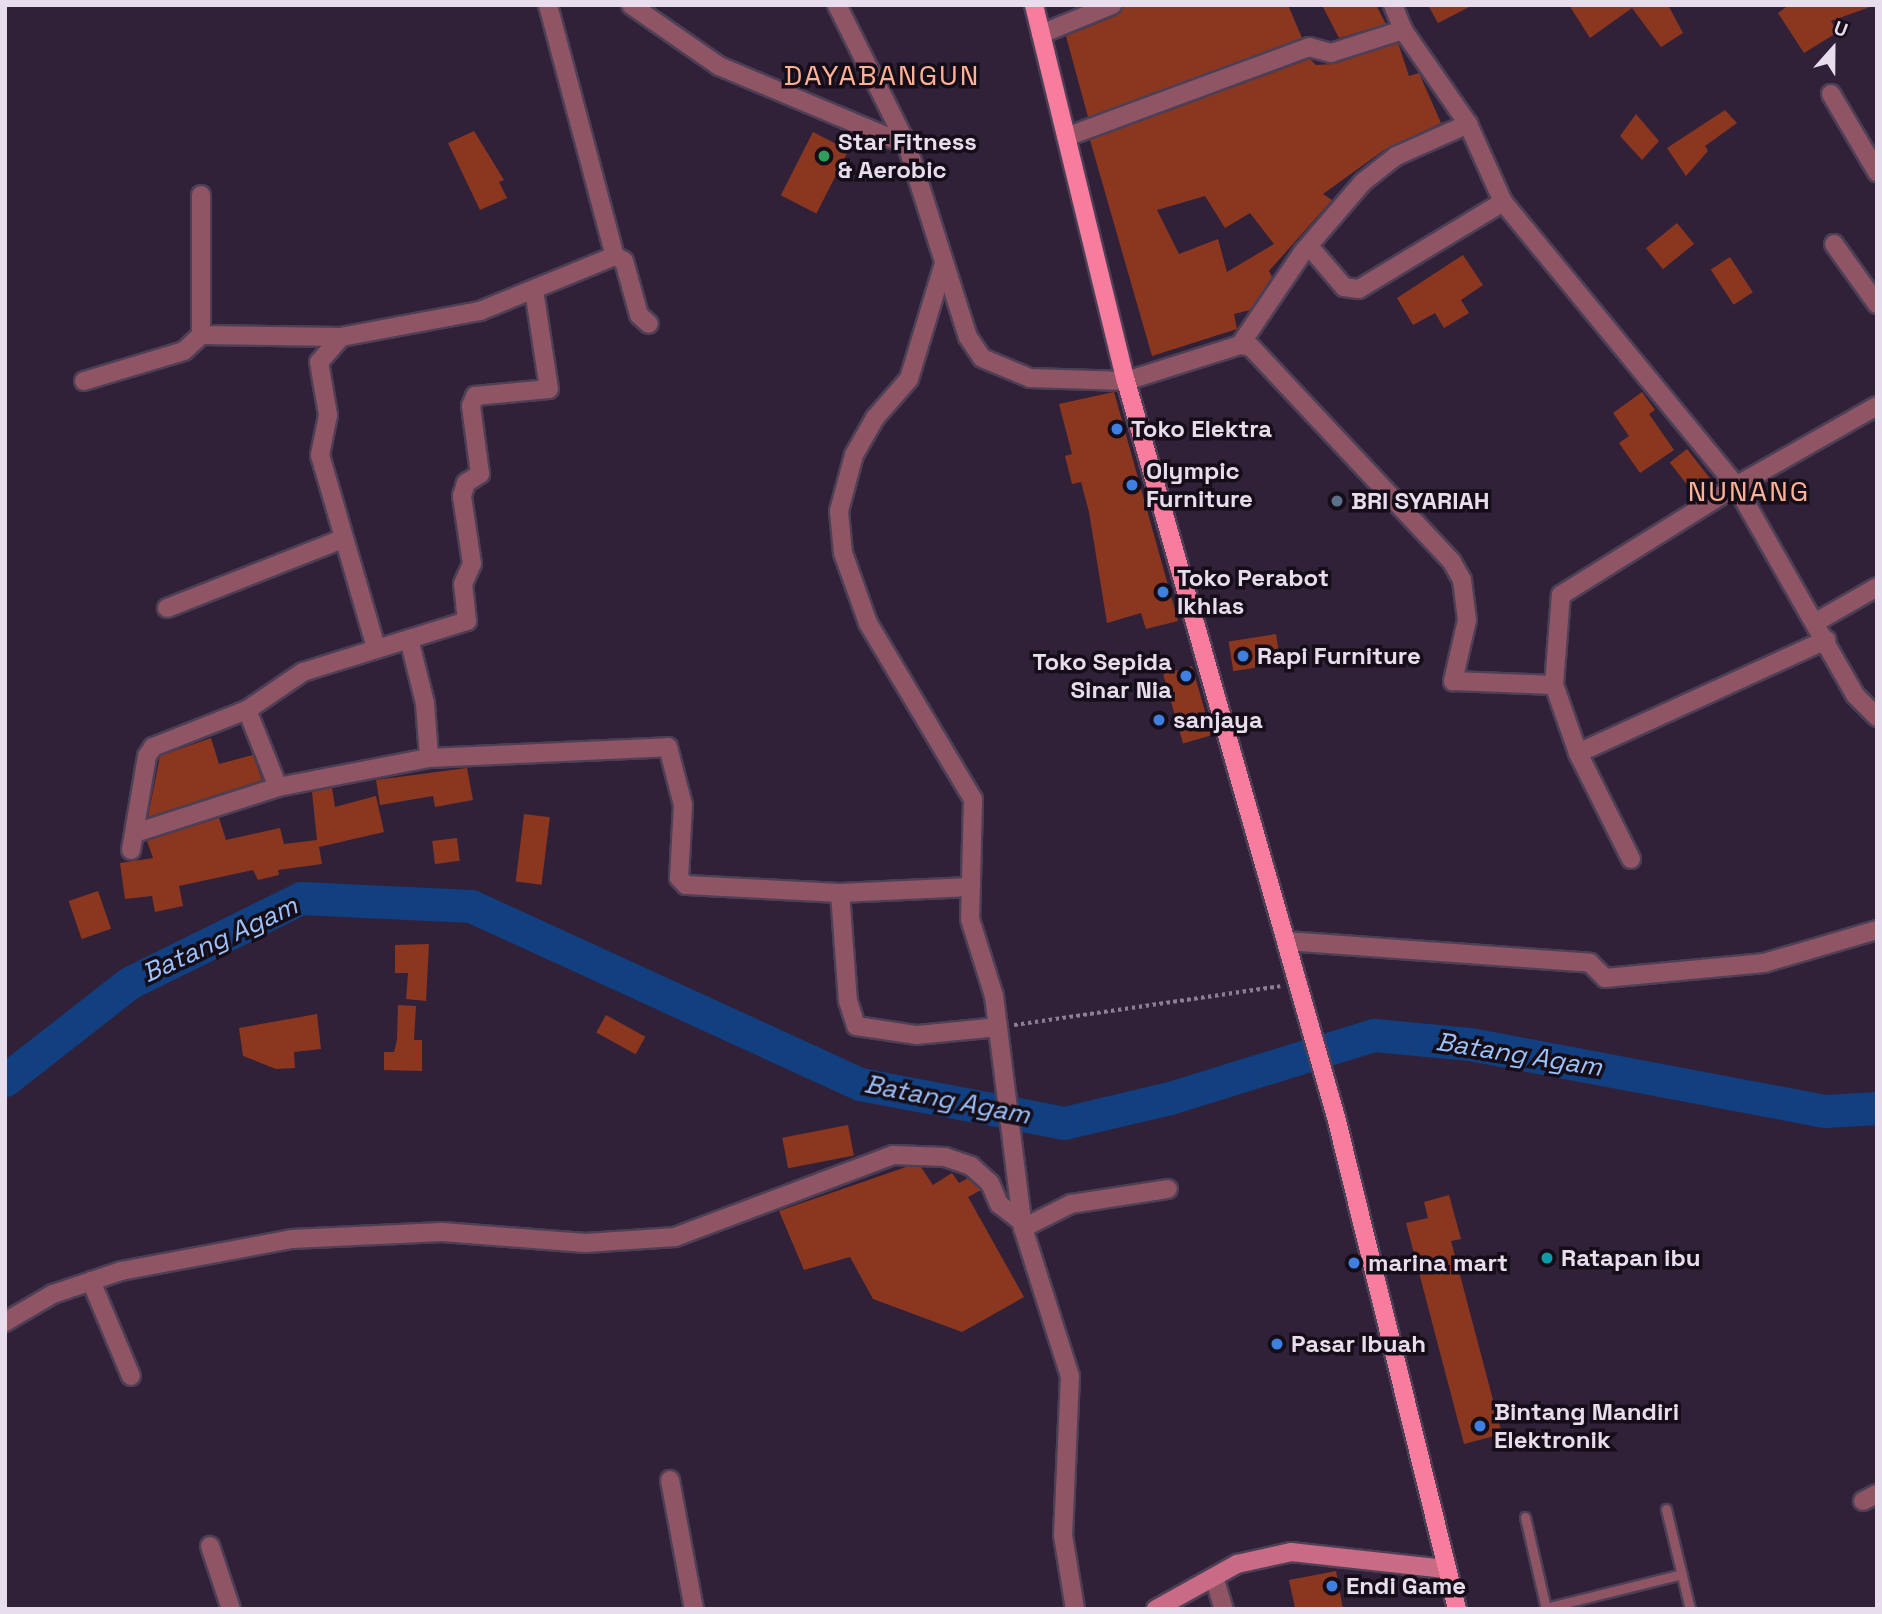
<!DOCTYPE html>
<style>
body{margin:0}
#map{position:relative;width:1882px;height:1614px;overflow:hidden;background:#302139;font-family:"Space Grotesk",sans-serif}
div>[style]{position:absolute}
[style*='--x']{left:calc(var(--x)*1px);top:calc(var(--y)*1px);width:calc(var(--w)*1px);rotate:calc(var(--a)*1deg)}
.river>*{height:33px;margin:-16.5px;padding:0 16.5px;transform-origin:16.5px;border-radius:16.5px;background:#113f80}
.building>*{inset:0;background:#8b3720;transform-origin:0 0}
.path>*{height:3.5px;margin-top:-1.75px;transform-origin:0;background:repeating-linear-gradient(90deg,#8c7f93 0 3.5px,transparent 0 7px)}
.roads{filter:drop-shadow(2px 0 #4d3f56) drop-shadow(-2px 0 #4d3f56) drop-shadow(0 2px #4d3f56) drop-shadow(0 -2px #4d3f56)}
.lane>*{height:9px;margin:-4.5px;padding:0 4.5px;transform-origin:4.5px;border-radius:4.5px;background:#905564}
.street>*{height:18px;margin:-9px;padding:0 9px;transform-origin:9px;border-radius:9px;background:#905564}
.secondary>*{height:18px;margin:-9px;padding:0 9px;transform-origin:9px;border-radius:9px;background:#ca6b85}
.primary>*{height:18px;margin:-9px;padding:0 9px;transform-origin:9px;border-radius:9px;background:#f77c9e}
.dots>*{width:19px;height:19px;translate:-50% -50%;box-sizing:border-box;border:4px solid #150e19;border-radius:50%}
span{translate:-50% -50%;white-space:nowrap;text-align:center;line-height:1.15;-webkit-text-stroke:7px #150e19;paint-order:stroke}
.poi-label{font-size:24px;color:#e7dded;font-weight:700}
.left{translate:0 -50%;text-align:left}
.right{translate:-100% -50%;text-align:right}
.water-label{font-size:26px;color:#9cc2fb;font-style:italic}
.quarter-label{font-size:28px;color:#ffb095;letter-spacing:2px}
.frame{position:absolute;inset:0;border:7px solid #e7dded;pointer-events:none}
.north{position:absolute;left:1798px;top:14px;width:70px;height:70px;-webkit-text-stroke:5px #150e19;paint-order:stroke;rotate:21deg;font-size:19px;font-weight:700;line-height:28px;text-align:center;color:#e7dded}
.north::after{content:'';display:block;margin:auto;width:24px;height:32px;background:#e7dded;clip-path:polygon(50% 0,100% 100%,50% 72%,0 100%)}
</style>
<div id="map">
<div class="river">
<i style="--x:5;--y:1080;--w:157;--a:-38"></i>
<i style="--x:129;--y:983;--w:192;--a:-26.3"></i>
<i style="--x:301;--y:898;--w:170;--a:2.7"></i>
<i style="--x:471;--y:906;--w:428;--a:24.6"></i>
<i style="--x:860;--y:1084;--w:208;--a:10.8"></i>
<i style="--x:1064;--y:1123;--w:109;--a:-13.3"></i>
<i style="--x:1170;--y:1098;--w:214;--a:-17.2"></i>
<i style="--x:1374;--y:1035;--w:96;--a:5.4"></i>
<i style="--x:1470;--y:1044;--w:362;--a:10.7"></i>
<i style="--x:1826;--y:1111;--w:51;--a:-3.4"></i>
</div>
<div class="building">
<i style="clip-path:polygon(1123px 5px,1288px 5px,1302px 38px,1088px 117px,1066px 36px,1116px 16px)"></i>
<i style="clip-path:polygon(1322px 5px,1376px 5px,1386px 24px,1339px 38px)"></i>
<i style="clip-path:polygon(1428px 5px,1473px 5px,1438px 23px)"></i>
<i style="clip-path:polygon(1569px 5px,1668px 5px,1683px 33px,1661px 47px,1632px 8px,1590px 38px)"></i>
<i style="clip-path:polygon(1789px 5px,1870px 5px,1870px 7px,1831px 21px,1838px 32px,1804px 53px,1778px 13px)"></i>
<i style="clip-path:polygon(evenodd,1398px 43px,1409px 76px,1419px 73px,1441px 123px,1384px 150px,1323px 194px,1332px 200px,1269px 271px,1272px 277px,1250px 310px,1234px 314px,1237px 329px,1152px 356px,1090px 140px,1310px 59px,1316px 65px,1334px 64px,1398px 43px,1205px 196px,1225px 228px,1250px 213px,1274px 244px,1227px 272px,1218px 239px,1179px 254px,1157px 210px,1205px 196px)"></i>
<i style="clip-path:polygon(1725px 110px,1737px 123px,1705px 146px,1708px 151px,1686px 176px,1667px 148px)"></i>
<i style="clip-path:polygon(1636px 114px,1659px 141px,1642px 160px,1620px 136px)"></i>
<i style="clip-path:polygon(474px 131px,504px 180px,499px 182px,507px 198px,480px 210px,448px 143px)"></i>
<i style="left:813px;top:132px;width:40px;height:71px;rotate:27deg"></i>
<i style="left:1677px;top:223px;width:27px;height:40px;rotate:51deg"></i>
<i style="clip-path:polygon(1463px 255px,1483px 285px,1461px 300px,1469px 313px,1444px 328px,1435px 313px,1413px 325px,1397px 298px)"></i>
<i style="left:1730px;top:257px;width:42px;height:23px;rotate:57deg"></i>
<i style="clip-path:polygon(1114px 392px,1178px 621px,1146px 629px,1141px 613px,1107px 623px,1089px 512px,1081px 482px,1072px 484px,1065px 456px,1072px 454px,1059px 404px)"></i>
<i style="clip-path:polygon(1642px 392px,1655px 410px,1649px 414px,1674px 450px,1640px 473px,1619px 443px,1629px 436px,1613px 413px)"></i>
<i style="left:1687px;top:449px;width:46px;height:22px;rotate:52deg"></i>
<i style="left:1276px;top:634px;width:30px;height:48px;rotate:81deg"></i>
<i style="left:1192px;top:666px;width:72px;height:30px;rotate:74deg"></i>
<i style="clip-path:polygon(211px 738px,219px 764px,253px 755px,262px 780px,148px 817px,160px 756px)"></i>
<i style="clip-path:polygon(467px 768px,473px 800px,435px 807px,433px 796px,380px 805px,376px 780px)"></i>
<i style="clip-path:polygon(332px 788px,335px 807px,376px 796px,384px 832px,319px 847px,322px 864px,278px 870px,279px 875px,258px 880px,253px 870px,179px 886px,183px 906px,155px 912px,152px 896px,125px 899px,120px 863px,153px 858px,147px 841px,219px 818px,226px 840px,280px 828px,284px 844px,317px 840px,312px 792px)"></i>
<i style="left:524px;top:814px;width:26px;height:68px;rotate:7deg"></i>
<i style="left:457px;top:838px;width:23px;height:25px;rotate:83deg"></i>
<i style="left:98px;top:891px;width:40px;height:31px;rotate:71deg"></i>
<i style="clip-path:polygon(429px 944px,426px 1001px,406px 999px,408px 973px,395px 973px,395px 945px)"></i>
<i style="clip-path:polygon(398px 1005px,416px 1006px,414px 1040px,422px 1040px,422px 1071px,384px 1070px,384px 1052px,394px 1052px,397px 1040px)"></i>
<i style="clip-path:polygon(317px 1014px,321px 1049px,294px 1052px,295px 1068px,276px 1069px,243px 1056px,239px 1028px)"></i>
<i style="left:606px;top:1015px;width:45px;height:20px;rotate:29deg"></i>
<i style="left:848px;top:1125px;width:31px;height:67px;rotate:79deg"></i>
<i style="clip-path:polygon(906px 1167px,921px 1167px,933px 1185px,952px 1173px,959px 1183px,968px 1178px,981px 1190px,968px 1197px,1024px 1297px,962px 1332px,873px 1299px,850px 1257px,804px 1270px,779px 1211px)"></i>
<i style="clip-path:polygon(1449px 1195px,1461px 1239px,1451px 1241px,1502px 1434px,1464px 1444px,1406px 1223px,1428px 1218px,1424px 1202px)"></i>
<i style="clip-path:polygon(1336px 1571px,1343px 1609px,1295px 1608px,1289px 1580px)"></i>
</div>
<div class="path">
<i style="--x:1014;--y:1025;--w:269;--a:-8.3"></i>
</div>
<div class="roads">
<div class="lane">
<i style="--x:1666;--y:1509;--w:103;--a:76.5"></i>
<i style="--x:1525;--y:1517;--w:94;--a:77.1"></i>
<i style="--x:1545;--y:1608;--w:141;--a:-13.9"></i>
</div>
<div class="street">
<i style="--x:548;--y:5;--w:260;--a:75.1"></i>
<i style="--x:615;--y:256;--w:10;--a:29"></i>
<i style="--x:624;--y:261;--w:56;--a:74.5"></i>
<i style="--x:639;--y:315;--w:13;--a:42"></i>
<i style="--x:631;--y:5;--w:107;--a:34.7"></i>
<i style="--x:719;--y:66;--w:204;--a:22.8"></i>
<i style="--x:907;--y:145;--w:201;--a:72.4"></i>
<i style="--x:968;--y:337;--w:25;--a:56"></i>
<i style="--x:982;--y:358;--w:52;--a:22.6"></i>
<i style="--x:1030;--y:378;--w:96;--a:1.8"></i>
<i style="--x:1126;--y:381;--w:120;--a:-17.5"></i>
<i style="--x:1240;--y:345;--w:112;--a:-55.9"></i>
<i style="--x:1303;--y:252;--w:92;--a:-49.4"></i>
<i style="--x:1363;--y:182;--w:42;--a:-38.2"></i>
<i style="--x:1396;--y:156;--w:79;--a:-24"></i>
<i style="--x:837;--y:5;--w:157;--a:63.4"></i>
<i style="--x:1393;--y:5;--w:27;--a:68"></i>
<i style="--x:1403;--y:30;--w:114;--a:55.3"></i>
<i style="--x:1468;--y:124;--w:85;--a:65.8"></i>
<i style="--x:1503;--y:202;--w:367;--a:50.6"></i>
<i style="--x:1736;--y:486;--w:162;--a:-29.6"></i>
<i style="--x:1041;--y:34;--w:77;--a:-22.2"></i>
<i style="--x:1831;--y:94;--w:91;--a:59.5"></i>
<i style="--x:1066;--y:137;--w:259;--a:-20.3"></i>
<i style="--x:1309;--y:47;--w:23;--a:15"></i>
<i style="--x:1331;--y:53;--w:76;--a:-17.7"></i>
<i style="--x:201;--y:195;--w:140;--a:90"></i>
<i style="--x:1834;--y:244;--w:74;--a:54.4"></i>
<i style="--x:1309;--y:246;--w:54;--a:49.5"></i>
<i style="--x:1344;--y:287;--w:15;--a:8"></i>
<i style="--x:1359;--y:289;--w:168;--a:-31.1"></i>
<i style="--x:944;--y:263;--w:121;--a:106.8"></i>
<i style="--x:909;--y:379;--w:52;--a:131.1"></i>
<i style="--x:875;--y:418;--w:43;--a:119.6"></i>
<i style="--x:854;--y:455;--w:58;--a:105"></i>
<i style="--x:839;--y:511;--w:42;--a:84.6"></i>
<i style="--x:843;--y:553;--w:74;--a:70.3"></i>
<i style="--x:868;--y:623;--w:205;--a:59.2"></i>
<i style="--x:973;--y:799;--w:120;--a:91.4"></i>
<i style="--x:970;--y:919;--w:81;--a:72.7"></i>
<i style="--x:994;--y:996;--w:234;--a:82.9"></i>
<i style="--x:1023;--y:1228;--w:155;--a:72.4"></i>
<i style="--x:1070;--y:1376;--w:159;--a:92.5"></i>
<i style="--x:1063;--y:1535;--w:75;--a:80.8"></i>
<i style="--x:341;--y:337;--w:33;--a:131"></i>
<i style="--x:319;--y:362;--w:54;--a:80.4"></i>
<i style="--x:328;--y:415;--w:41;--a:101.3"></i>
<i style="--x:320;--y:455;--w:201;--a:73.8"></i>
<i style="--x:1240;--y:345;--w:11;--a:10"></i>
<i style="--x:1251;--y:347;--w:294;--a:46.9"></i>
<i style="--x:1452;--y:562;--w:21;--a:61"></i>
<i style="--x:1462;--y:580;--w:40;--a:82.9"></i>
<i style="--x:1467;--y:620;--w:63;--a:102.9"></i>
<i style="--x:1453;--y:681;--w:101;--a:2.3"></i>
<i style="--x:84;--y:381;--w:104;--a:-16.7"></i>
<i style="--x:184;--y:351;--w:23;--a:-43"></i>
<i style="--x:201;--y:335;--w:140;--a:0.8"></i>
<i style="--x:341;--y:337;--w:141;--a:-10.6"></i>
<i style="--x:480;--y:311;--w:146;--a:-22.2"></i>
<i style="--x:167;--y:608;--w:186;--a:-21.5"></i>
<i style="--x:1816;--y:622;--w:70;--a:-29.8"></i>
<i style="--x:409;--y:639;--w:66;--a:76"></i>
<i style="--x:425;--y:703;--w:55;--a:85.8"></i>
<i style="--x:247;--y:710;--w:83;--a:68.1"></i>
<i style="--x:1578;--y:753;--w:273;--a:-24.5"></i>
<i style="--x:135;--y:833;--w:150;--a:-17.8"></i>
<i style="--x:278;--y:787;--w:154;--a:-10.9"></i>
<i style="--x:429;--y:758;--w:239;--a:-2.6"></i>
<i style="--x:668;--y:747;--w:60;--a:75.5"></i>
<i style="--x:683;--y:805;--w:73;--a:93.1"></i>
<i style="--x:679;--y:878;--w:10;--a:45"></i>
<i style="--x:686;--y:885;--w:154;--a:3"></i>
<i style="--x:840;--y:893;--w:108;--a:85.8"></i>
<i style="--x:848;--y:1001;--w:26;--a:72"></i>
<i style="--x:856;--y:1026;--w:62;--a:8.4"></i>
<i style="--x:917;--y:1035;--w:81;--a:-5.6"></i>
<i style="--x:131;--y:850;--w:95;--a:-80.3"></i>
<i style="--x:147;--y:756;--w:11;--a:-56"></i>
<i style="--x:153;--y:747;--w:101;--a:-21.5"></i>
<i style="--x:247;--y:710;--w:68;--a:-34.2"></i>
<i style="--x:303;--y:672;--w:172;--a:-17.3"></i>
<i style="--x:467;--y:621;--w:37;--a:-96"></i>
<i style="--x:463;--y:584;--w:22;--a:-66"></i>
<i style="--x:472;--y:564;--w:69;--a:-98.4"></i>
<i style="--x:462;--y:496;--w:14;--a:-73"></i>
<i style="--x:466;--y:483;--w:17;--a:-33"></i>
<i style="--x:480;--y:474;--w:69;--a:-97.5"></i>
<i style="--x:471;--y:406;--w:11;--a:-68"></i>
<i style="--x:475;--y:396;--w:74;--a:-5.4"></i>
<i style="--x:549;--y:389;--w:100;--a:-98.6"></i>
<i style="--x:1631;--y:859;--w:119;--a:-116.6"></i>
<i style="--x:1578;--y:753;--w:72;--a:-109.4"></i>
<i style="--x:1554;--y:685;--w:90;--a:-85.6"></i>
<i style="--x:1561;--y:595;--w:206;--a:-31.9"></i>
<i style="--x:1736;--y:486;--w:241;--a:60.3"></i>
<i style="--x:1855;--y:695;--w:31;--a:45"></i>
<i style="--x:840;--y:893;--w:130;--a:-2.6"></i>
<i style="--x:1286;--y:941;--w:305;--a:4.1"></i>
<i style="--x:1590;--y:963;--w:21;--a:45"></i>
<i style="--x:1605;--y:978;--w:160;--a:-5.4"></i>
<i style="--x:1764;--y:963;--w:118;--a:-16.3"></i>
<i style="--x:1023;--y:1228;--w:54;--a:-26.6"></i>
<i style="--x:1071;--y:1204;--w:98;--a:-8.8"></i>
<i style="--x:91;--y:1281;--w:103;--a:67.2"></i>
<i style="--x:5;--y:1322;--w:56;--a:-30.3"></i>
<i style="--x:53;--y:1294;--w:72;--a:-18.7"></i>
<i style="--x:121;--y:1271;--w:174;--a:-10.6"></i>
<i style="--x:292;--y:1239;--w:150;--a:-2.7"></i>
<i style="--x:442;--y:1232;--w:144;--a:4.4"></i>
<i style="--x:586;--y:1243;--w:89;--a:-3.9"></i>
<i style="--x:675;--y:1237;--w:233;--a:-20.6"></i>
<i style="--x:893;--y:1155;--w:52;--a:2.2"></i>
<i style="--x:945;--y:1157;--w:28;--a:19"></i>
<i style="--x:971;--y:1166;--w:25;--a:42"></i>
<i style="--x:990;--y:1183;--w:23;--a:67"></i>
<i style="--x:999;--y:1204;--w:29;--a:38"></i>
<i style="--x:670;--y:1480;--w:131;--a:79.5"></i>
<i style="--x:1863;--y:1501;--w:16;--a:-27"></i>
<i style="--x:210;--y:1546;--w:66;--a:71.6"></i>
<i style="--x:1214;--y:1577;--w:34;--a:73"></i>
</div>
<div class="secondary">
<i style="--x:1156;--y:1609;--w:93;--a:-29.1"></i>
<i style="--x:1237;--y:1564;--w:55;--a:-12.5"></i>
<i style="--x:1291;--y:1552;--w:155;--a:6.3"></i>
</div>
<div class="primary">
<i style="--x:1034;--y:5;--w:387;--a:76.3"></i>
<i style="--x:1126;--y:381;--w:765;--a:74.08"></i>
<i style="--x:1336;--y:1117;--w:507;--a:76.18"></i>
</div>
</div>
<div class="dots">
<i style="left:824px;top:156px;background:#2e9e5b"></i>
<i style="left:1117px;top:429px;background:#3f7fe0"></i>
<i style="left:1132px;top:485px;background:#3f7fe0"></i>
<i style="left:1337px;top:501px;background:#5c6f8a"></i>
<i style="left:1163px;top:592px;background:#3f7fe0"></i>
<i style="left:1243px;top:656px;background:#3f7fe0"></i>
<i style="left:1186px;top:676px;background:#3f7fe0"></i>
<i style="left:1159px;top:720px;background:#3f7fe0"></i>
<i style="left:1547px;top:1258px;background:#0f9aa8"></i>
<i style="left:1354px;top:1263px;background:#3f7fe0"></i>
<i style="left:1277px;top:1344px;background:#3f7fe0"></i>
<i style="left:1480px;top:1426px;background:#3f7fe0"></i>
<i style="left:1332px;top:1586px;background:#3f7fe0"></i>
</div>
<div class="poi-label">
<span class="left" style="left:838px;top:156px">Star Fitness<br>&amp; Aerobic</span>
<span class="left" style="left:1131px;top:429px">Toko Elektra</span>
<span class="left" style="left:1146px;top:485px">Olympic<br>Furniture</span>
<span class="left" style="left:1351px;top:501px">BRI SYARIAH</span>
<span class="left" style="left:1177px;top:592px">Toko Perabot<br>Ikhlas</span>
<span class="left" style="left:1257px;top:656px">Rapi Furniture</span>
<span class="right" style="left:1172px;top:676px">Toko Sepida<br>Sinar Nia</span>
<span class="left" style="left:1173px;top:720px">sanjaya</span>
<span class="left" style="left:1561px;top:1258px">Ratapan ibu</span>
<span class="left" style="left:1368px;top:1263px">marina mart</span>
<span class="left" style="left:1291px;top:1344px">Pasar Ibuah</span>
<span class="left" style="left:1494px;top:1426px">Bintang Mandiri<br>Elektronik</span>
<span class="left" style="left:1346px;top:1586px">Endi Game</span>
</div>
<div class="water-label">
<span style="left:220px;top:940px;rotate:-25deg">Batang Agam</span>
<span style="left:1519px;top:1055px;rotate:9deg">Batang Agam</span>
<span style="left:947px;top:1100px;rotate:11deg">Batang Agam</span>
</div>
<div class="quarter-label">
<span style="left:882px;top:75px">DAYABANGUN</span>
<span style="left:1749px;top:491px">NUNANG</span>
</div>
<div class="frame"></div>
<div class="north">U</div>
</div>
